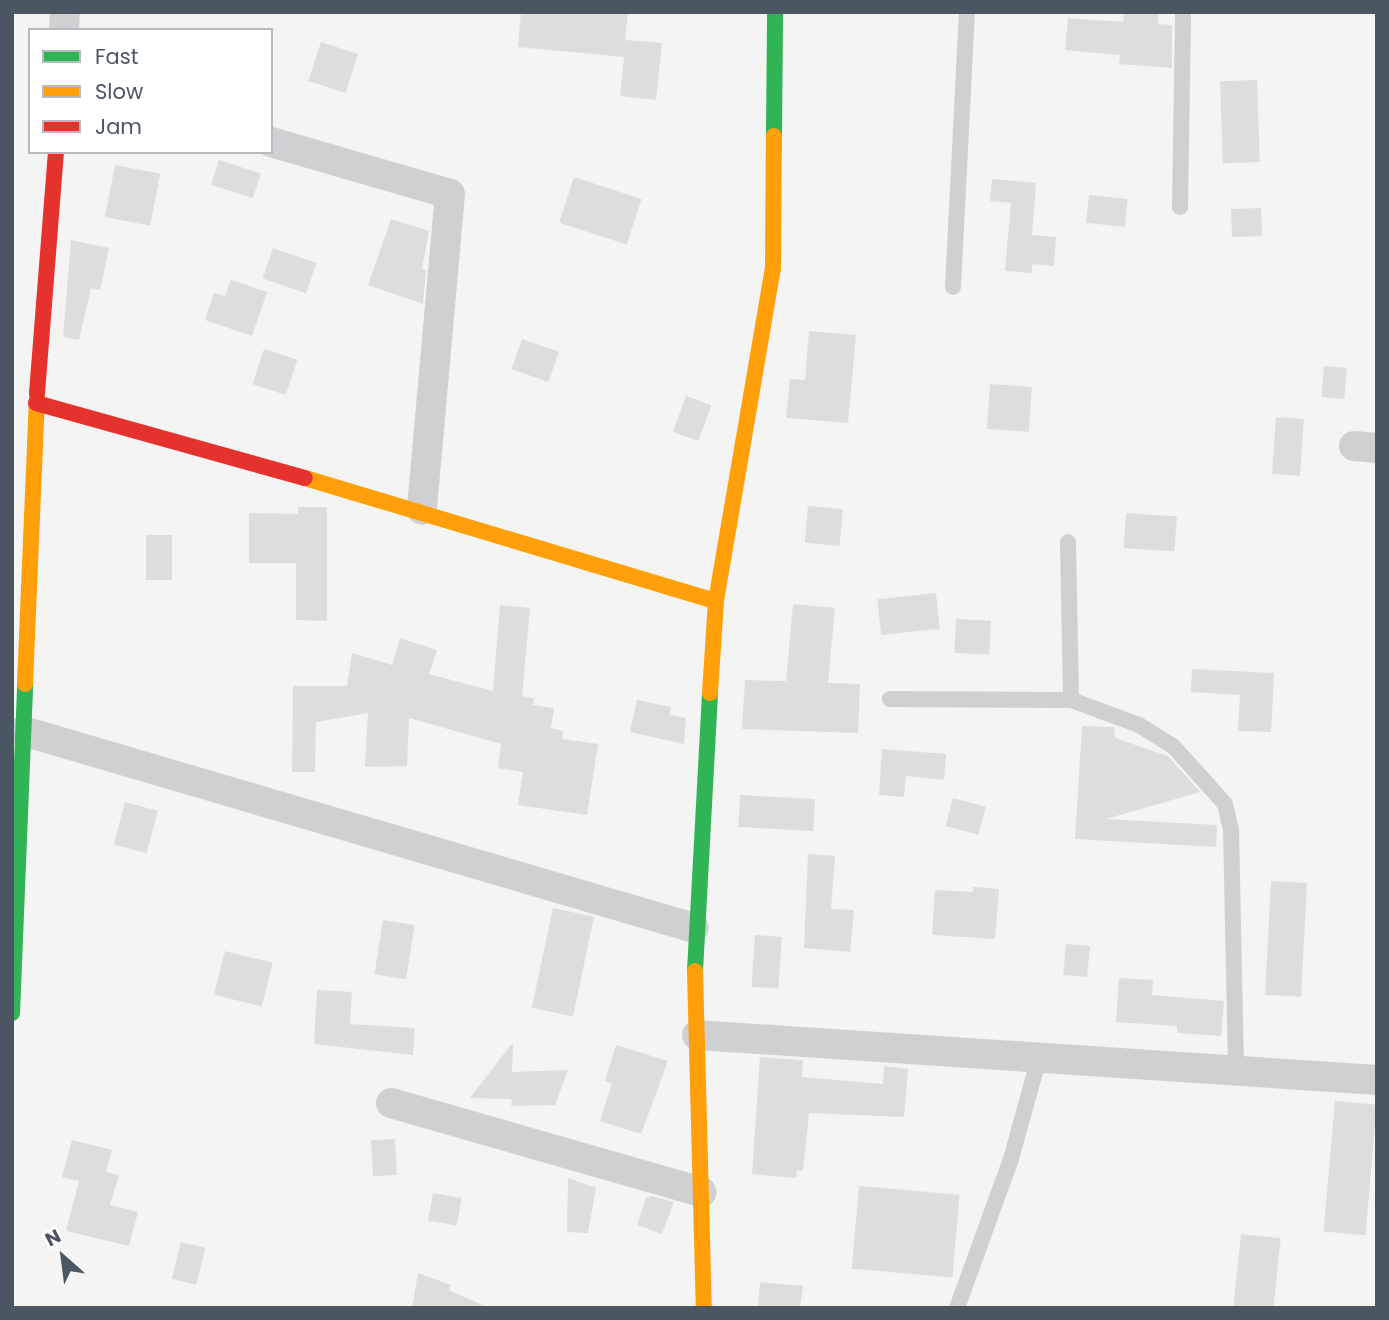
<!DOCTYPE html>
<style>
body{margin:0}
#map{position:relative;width:1389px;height:1320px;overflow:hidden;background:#f4f4f4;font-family:Poppins,sans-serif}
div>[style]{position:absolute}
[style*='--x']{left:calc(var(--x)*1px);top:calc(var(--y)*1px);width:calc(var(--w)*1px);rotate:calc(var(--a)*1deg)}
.building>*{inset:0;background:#ddddde;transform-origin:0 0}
.lane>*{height:16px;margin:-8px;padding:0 8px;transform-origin:8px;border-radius:8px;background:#ced0d2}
.street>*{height:30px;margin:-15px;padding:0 15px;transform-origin:15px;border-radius:15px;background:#ced0d2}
.fast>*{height:16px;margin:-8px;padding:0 8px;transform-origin:8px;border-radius:8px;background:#30b455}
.slow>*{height:16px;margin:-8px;padding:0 8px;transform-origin:8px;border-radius:8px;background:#ff9f0a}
.jam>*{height:16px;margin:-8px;padding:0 8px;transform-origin:8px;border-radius:8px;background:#e5322d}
span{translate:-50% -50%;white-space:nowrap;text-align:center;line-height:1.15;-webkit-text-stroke:5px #fff;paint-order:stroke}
.frame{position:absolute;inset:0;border:14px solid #4a5661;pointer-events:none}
.legend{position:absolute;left:28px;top:28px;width:245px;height:126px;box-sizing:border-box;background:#fff;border:2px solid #b7bbc0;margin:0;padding:9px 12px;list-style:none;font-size:21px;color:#4a5661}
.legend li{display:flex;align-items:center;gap:14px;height:35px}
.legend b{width:35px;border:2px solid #b7bbc0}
.north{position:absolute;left:28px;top:1222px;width:70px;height:70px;-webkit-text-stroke:5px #fff;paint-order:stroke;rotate:332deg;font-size:19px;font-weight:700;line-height:28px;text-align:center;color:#4a5661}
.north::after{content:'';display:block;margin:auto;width:24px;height:32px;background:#4a5661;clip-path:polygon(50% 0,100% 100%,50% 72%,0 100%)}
</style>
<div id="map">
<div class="building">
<i style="clip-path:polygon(521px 12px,628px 12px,625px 40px,662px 43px,656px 100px,620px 96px,624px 57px,518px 47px)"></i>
<i style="clip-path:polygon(1124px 12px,1159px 12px,1158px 24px,1172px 25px,1172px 68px,1119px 64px,1120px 55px,1065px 50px,1068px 18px,1123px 22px)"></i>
<i style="left:321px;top:42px;width:39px;height:41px;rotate:18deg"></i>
<i style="left:1257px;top:80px;width:82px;height:37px;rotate:88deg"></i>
<i style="left:219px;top:160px;width:44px;height:26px;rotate:18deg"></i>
<i style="left:115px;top:165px;width:46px;height:53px;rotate:11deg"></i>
<i style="left:574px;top:177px;width:71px;height:48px;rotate:18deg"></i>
<i style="clip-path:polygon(992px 179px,1036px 183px,1032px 235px,1056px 237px,1054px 266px,1032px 264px,1032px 273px,1005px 271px,1011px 203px,990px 201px)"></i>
<i style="left:1089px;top:195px;width:39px;height:28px;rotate:6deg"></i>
<i style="left:1261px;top:208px;width:28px;height:30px;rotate:88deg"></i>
<i style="clip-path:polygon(391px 219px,429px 231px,422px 269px,426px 270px,423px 304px,368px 285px)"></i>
<i style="clip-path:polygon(71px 240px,109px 248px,100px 290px,91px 288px,79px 340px,63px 337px)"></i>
<i style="left:273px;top:248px;width:46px;height:32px;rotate:19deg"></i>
<i style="clip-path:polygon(231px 280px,267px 292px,252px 336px,205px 320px,214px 293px,225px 296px)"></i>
<i style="clip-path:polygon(809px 331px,856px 335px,848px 423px,786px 418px,790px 379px,805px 380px)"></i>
<i style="left:522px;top:339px;width:39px;height:32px;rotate:19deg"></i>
<i style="left:264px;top:349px;width:35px;height:37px;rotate:18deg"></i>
<i style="left:1324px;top:366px;width:23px;height:31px;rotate:5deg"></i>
<i style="left:990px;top:384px;width:42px;height:45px;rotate:4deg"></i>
<i style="left:686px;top:396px;width:27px;height:38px;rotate:20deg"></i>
<i style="left:1276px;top:417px;width:28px;height:57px;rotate:4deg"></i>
<i style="left:808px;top:506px;width:35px;height:37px;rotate:5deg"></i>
<i style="clip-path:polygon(298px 507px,327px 507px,327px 621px,296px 620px,296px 563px,249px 563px,249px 513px,298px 514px)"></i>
<i style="left:1126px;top:513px;width:51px;height:35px;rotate:4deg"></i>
<i style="left:146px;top:535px;width:26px;height:45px"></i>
<i style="left:936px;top:593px;width:36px;height:59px;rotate:84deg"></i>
<i style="clip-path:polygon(793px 604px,835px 608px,828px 683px,860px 684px,858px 733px,742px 729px,745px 680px,786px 681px)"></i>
<i style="clip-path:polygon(500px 605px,530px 608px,522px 696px,534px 698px,533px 705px,554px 708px,551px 728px,563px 731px,562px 739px,598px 744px,587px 815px,518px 805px,523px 772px,498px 768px,501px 744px,409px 718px,407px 766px,365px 767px,368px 713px,316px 722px,315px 772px,292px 772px,293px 686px,347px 686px,352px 653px,392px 665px,400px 638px,437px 650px,429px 674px,493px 691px)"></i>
<i style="left:956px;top:619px;width:35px;height:34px;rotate:3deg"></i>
<i style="clip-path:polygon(1192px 669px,1274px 673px,1271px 732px,1238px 731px,1240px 695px,1191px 692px)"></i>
<i style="clip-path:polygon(637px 700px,671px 707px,670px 715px,686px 718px,684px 744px,630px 732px)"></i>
<i style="clip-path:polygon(1082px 726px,1114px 727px,1115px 738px,1168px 756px,1200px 792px,1106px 819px,1217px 825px,1216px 847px,1075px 839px)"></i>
<i style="clip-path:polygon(882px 749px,946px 754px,944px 780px,906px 776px,904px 797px,879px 795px)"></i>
<i style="left:740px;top:795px;width:75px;height:32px;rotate:3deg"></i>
<i style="left:953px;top:798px;width:34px;height:29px;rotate:15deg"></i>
<i style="left:125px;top:802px;width:34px;height:44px;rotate:15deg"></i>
<i style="clip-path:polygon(808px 854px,835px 856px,831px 909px,854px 910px,850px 952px,804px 948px)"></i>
<i style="left:1271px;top:881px;width:36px;height:114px;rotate:3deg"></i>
<i style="clip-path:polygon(973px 887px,999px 889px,995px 939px,932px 935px,935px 890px,973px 892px)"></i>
<i style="left:553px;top:908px;width:42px;height:102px;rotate:12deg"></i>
<i style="left:383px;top:920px;width:32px;height:55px;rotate:9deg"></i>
<i style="left:755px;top:935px;width:27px;height:52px;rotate:4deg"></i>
<i style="left:1066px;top:944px;width:24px;height:31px;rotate:5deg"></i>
<i style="left:225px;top:951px;width:49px;height:45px;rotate:14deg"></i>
<i style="clip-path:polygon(1119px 978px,1153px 980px,1152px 995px,1224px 1001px,1221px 1036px,1177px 1033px,1177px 1026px,1116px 1022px)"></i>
<i style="clip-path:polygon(317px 990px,352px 992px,350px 1024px,415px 1028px,413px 1055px,314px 1044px)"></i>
<i style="clip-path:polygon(513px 1042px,512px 1072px,568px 1070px,555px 1105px,511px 1106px,512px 1099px,470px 1098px)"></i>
<i style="clip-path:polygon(616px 1045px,668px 1061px,641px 1134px,600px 1121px,612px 1083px,605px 1081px)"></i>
<i style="clip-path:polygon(760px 1057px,803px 1060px,802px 1077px,883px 1084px,884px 1066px,908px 1069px,904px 1117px,809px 1113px,803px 1171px,797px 1170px,796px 1178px,752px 1174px)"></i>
<i style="left:1335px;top:1101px;width:42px;height:131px;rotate:5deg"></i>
<i style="left:395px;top:1139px;width:36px;height:24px;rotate:87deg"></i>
<i style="clip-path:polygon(72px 1140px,112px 1150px,106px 1172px,119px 1175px,110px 1205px,138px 1212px,129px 1246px,66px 1231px,79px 1181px,62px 1177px)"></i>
<i style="clip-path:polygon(568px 1178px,596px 1188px,588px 1233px,567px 1232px)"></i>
<i style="left:859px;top:1186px;width:101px;height:83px;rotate:5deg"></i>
<i style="left:433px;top:1193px;width:29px;height:28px;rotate:10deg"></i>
<i style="clip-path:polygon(651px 1196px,674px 1202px,662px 1234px,637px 1225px,646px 1198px)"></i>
<i style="left:1241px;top:1234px;width:40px;height:74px;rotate:6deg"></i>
<i style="left:181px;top:1242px;width:25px;height:38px;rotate:14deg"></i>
<i style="clip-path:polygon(418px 1273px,451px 1285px,449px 1290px,489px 1308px,412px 1308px)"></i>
<i style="clip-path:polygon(760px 1282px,803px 1286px,800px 1308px,758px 1308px)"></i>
</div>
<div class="lane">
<i style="--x:1180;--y:207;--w:195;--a:-89.1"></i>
<i style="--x:953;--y:287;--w:275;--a:-87.1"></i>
<i style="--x:1068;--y:542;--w:158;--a:88.9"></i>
<i style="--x:890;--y:699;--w:181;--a:0.3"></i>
<i style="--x:1071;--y:700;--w:72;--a:20.2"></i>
<i style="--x:1139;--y:725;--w:40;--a:32"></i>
<i style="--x:1173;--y:746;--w:78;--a:48.1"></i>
<i style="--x:1225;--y:804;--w:26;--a:77"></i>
<i style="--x:1231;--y:829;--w:242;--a:88.8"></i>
<i style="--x:957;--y:1308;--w:158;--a:-70.1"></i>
<i style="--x:1011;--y:1159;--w:106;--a:-74.6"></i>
</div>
<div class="street">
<i style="--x:64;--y:30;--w:18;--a:-87"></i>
<i style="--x:271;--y:142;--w:186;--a:16.2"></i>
<i style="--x:450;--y:194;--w:317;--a:95.1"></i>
<i style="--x:1354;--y:446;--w:23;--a:5"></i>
<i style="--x:23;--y:731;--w:699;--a:16.36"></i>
<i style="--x:697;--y:1035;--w:681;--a:3.79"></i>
<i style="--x:391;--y:1103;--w:323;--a:16"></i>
</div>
<div class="fast">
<i style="--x:774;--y:136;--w:124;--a:-89.5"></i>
<i style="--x:695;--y:971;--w:278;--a:-86.9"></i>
<i style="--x:12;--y:1013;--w:329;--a:-87.7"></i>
</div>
<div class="slow">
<i style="--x:305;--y:478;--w:429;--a:16.7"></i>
<i style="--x:25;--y:684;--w:291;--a:-87.6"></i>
<i style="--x:710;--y:693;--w:92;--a:-86.3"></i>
<i style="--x:716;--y:601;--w:337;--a:-80.3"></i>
<i style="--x:773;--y:269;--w:133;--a:-89.6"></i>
<i style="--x:695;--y:971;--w:337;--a:88.5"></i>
</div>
<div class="jam">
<i style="--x:37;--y:393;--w:242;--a:-85.5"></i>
<i style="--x:36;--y:403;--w:279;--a:15.6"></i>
</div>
<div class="frame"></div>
<ul class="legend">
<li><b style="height:9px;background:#30b455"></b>Fast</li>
<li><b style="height:9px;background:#ff9f0a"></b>Slow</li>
<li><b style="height:9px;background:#e5322d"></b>Jam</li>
</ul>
<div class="north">N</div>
</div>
